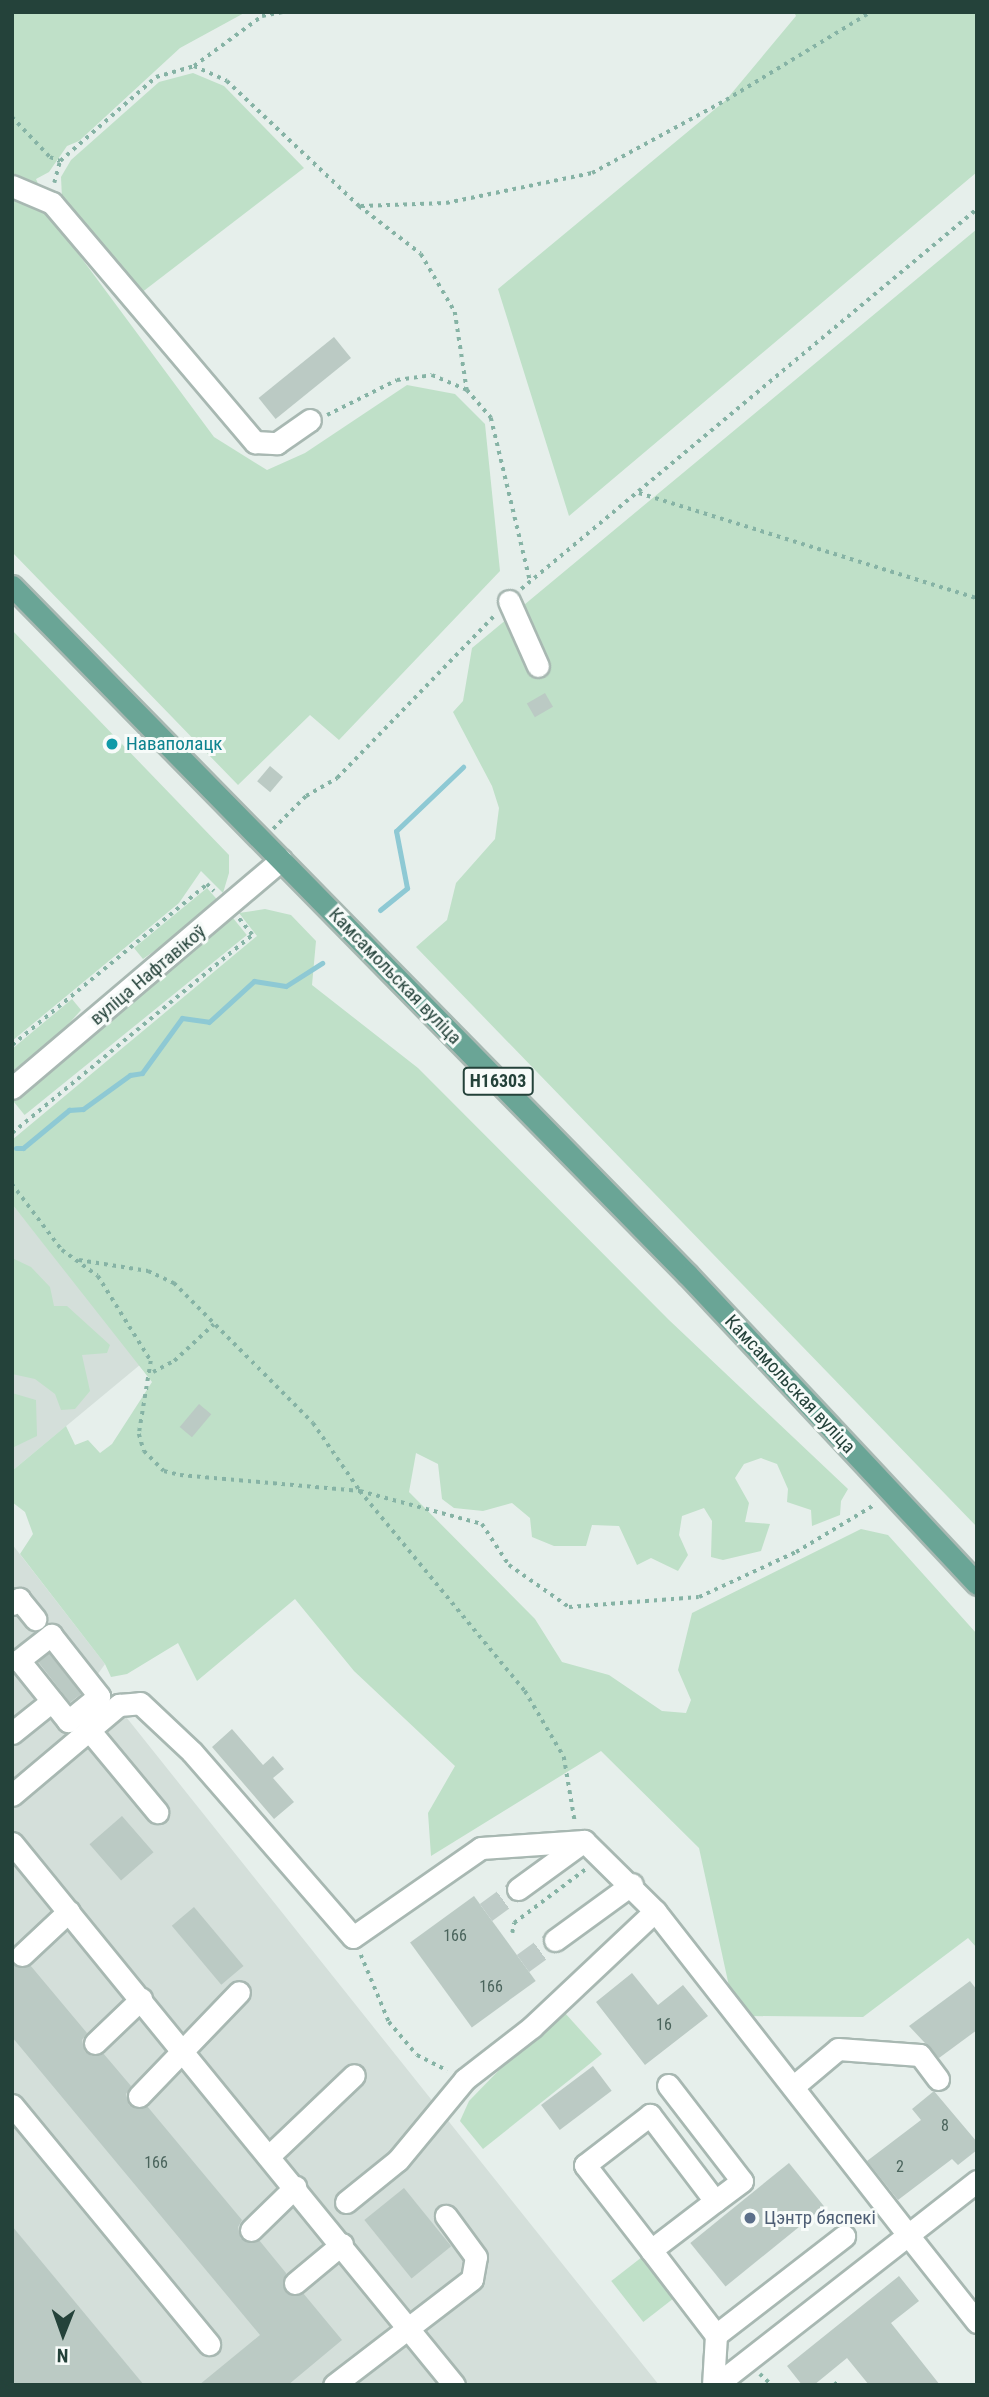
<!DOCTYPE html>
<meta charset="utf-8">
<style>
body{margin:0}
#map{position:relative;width:989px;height:2397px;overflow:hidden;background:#e6efeb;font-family:"Roboto Condensed",sans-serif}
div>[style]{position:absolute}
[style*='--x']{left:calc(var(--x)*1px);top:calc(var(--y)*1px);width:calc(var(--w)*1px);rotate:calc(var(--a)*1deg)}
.built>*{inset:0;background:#d4dfda}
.green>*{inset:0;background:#bfe0c8;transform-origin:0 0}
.stream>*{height:5px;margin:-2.5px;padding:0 2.5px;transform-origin:2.5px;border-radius:2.5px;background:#8ec9d4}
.building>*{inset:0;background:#bbcac4;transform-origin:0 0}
.minor-tunnel>*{height:21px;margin-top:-10.5px;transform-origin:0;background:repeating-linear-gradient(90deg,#bfccc8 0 21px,transparent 0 31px)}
.path>*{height:3.5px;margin-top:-1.75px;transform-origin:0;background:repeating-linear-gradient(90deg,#86b3a5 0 3.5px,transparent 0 8.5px)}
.roads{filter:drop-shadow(2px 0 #a8b8b2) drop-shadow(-2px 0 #a8b8b2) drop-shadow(0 2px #a8b8b2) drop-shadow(0 -2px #a8b8b2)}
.minor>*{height:21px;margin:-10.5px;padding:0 10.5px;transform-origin:10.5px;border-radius:10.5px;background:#fff}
.major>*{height:21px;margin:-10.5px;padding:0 10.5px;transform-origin:10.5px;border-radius:10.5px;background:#6aa596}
.dots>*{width:19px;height:19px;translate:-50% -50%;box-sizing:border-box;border:4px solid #f7fbf9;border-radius:50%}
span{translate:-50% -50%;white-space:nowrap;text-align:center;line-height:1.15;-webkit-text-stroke:6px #f7fbf9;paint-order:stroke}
.number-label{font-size:16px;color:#4a645c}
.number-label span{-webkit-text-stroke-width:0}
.shield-label span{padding:2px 5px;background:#f7fbf9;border:2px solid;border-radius:5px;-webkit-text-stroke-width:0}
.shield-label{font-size:18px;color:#24423a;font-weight:700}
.culture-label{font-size:19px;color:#0d838f}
.left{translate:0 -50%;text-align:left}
.street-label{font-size:19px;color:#24423a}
.service-label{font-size:19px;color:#4e5e75}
.frame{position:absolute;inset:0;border:14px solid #24423a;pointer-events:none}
.north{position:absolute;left:28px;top:2299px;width:70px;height:70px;-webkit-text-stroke:5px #f7fbf9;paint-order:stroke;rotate:181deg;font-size:19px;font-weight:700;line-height:28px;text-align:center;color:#24423a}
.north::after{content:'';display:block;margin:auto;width:24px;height:32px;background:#24423a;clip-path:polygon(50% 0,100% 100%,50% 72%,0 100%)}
</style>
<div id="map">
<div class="built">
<i style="clip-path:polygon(12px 1204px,141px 1364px,12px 1471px)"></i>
<i style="clip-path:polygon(12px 1544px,105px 1664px,95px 1678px,659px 2385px,12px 2385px)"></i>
</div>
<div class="green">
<i style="clip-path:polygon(12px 12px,246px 12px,180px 48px,79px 141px,67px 146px,49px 172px,36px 179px,54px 221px,214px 437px,267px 470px,305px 453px,407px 385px,455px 394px,485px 424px,500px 571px,339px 740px,310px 715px,238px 785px,12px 552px)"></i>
<i style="clip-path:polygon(794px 12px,977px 12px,977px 172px,569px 516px,498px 289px,726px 100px,796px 16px)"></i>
<i style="clip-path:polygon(193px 73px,224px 86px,304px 168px,141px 293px,70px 215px,62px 198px,61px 177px,71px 160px,159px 82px)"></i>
<i style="clip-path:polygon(977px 229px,977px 1527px,416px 947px,447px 920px,456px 883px,495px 839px,499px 808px,492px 786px,453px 712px,463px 701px,472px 648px)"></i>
<i style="clip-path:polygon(12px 630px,229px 855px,229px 873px,223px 893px,201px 871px,179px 903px,12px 1041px)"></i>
<i style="clip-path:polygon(207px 888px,221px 904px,143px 959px,134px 948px)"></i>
<i style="clip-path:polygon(265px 909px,291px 915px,316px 941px,312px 985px,418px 1068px,669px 1320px,848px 1489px,841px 1501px,840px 1515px,812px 1526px,811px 1510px,787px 1502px,788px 1489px,777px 1464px,761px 1458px,744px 1464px,735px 1478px,749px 1503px,745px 1522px,770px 1524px,761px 1551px,723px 1560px,711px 1557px,712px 1521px,704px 1508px,682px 1516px,679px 1535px,688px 1555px,678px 1571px,651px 1558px,637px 1565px,619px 1526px,592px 1525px,586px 1546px,554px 1546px,532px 1537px,530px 1518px,512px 1503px,483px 1511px,454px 1508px,442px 1499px,438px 1464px,416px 1453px,409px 1492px,535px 1619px,562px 1662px,609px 1675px,662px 1711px,686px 1713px,691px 1700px,678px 1670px,692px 1613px,861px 1529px,888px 1535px,977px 1634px,977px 1948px,968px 1938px,863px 2017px,749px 2016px,732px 2000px,699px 1848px,601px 1751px,431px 1856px,428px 1813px,455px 1766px,354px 1671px,295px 1599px,197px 1681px,178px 1643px,127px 1674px,111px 1677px,105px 1664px,20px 1554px,33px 1534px,25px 1512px,12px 1502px,12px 1471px,66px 1426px,75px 1445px,88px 1440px,100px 1453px,112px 1444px,152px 1382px,12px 1204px,12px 1140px,257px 936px,239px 913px)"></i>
<i style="left:233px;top:918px;width:22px;height:286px;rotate:51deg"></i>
<i style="clip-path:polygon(72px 999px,81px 1010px,51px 1044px,12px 1071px,12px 1049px)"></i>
<i style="clip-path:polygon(12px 1258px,31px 1267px,50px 1287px,54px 1306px,67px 1306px,110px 1345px,107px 1353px,82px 1355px,90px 1391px,75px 1409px,61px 1410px,55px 1394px,35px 1379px,12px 1374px)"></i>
<i style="clip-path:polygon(12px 1393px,36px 1400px,37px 1436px,12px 1448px)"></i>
<i style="clip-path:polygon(565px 2013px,602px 2054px,483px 2149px,460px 2121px,469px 2101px,539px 2029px)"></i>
<i style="left:642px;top:2257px;width:52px;height:39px;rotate:52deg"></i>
</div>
<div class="stream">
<i style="--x:380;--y:910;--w:35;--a:-39"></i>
<i style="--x:407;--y:888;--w:58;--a:-100.9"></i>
<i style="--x:396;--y:831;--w:93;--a:-43.7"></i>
<i style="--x:16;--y:1148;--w:7;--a:0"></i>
<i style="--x:23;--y:1148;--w:60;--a:-39.6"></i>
<i style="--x:69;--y:1110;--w:14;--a:-4"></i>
<i style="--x:83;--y:1109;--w:58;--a:-35.9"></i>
<i style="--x:130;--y:1075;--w:12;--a:-9"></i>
<i style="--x:142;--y:1073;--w:68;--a:-54"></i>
<i style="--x:182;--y:1018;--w:27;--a:8"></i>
<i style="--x:209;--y:1022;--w:61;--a:-42.3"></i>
<i style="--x:254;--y:981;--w:32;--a:9"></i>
<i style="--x:286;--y:986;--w:43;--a:-32.6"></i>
</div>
<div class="building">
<i style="left:334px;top:337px;width:27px;height:97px;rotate:51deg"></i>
<i style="left:545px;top:693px;width:16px;height:21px;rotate:60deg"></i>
<i style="left:270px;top:766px;width:17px;height:20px;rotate:40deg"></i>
<i style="left:199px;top:1404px;width:16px;height:30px;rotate:40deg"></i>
<i style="left:49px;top:1653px;width:52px;height:14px;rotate:52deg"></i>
<i style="clip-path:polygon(232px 1729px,263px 1765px,273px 1756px,284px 1769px,273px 1778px,294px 1802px,274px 1819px,212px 1747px)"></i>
<i style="left:122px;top:1816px;width:48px;height:43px;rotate:49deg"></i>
<i style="left:474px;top:1896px;width:105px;height:79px;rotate:54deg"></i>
<i style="left:194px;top:1907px;width:77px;height:29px;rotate:50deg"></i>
<i style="clip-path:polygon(12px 1964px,30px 1965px,87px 2033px,82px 2040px,85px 2052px,92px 2056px,103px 2053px,131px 2086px,126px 2094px,129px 2105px,137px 2109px,147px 2106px,242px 2220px,238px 2227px,241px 2239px,259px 2240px,286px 2273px,285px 2291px,291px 2295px,303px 2293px,342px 2340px,288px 2385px,199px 2385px,260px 2335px,12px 2037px)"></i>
<i style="clip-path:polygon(632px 1973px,658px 2005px,683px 1985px,708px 2016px,645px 2065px,596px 2002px)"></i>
<i style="clip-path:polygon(970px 1981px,977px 1990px,977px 2030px,939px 2058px,909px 2026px)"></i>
<i style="left:593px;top:2066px;width:31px;height:65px;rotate:53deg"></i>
<i style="clip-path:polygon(934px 2091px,977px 2142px,977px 2150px,958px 2165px,952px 2159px,898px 2200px,867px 2161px,921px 2120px,912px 2109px)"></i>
<i style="left:789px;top:2163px;width:56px;height:127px;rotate:51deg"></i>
<i style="left:404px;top:2188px;width:75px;height:51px;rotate:51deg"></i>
<i style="clip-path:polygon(12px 2226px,144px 2385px,12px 2385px)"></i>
<i style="clip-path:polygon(899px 2276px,919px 2301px,891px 2323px,940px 2385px,869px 2385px,847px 2358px,814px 2385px,802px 2385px,787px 2366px)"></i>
</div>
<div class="minor-tunnel">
<i style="--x:486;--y:1912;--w:39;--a:-36"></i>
<i style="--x:523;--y:1963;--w:39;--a:-36"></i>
</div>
<div class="path">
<i style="--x:194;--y:66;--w:84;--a:-36.3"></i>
<i style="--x:262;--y:16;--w:21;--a:-11"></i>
<i style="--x:12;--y:117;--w:55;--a:46.5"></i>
<i style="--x:50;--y:157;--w:11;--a:22"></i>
<i style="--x:60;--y:161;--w:128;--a:-41.2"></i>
<i style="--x:156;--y:77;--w:40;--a:-16"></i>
<i style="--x:194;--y:66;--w:36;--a:24"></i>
<i style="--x:227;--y:81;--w:182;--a:43.4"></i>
<i style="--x:359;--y:206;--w:78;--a:37.7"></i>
<i style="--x:421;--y:254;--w:67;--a:59.6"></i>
<i style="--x:455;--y:312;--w:79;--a:81.3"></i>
<i style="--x:467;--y:390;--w:37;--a:49"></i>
<i style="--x:491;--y:418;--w:168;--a:76.5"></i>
<i style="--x:54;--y:183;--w:23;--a:-75"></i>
<i style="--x:361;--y:206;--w:85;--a:-2"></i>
<i style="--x:446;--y:203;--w:149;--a:-11.6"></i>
<i style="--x:592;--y:173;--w:153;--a:-28.6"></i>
<i style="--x:726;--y:100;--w:170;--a:-31.3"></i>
<i style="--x:327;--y:415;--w:78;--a:-26.6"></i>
<i style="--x:397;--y:380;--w:35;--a:-8"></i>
<i style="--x:432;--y:375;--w:38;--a:23"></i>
<i style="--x:639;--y:493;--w:354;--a:17.3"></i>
<i style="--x:521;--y:589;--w:594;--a:-39.81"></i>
<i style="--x:273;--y:829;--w:47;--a:-45"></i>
<i style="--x:306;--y:796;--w:36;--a:-30"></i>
<i style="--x:337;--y:778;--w:228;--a:-45.9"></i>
<i style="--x:12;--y:1045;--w:253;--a:-39.5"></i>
<i style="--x:207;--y:884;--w:10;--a:45"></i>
<i style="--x:12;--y:1133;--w:311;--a:-39.5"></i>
<i style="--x:252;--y:935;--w:22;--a:-129"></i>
<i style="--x:12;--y:1184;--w:83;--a:52.9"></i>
<i style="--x:62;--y:1250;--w:44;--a:35.8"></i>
<i style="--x:98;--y:1276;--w:100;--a:58.1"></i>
<i style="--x:151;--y:1361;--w:74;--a:99.3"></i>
<i style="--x:139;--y:1434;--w:18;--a:74"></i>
<i style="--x:144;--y:1451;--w:28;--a:45"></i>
<i style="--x:164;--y:1471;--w:16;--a:14"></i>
<i style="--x:180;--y:1475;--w:181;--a:5.1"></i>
<i style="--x:360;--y:1491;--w:259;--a:50.5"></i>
<i style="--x:525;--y:1691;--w:77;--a:59.4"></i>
<i style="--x:564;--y:1757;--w:66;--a:80.4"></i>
<i style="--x:79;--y:1260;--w:70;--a:9.1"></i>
<i style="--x:148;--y:1271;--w:29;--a:25"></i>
<i style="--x:174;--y:1283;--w:197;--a:45.2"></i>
<i style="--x:313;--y:1423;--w:83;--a:55.3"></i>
<i style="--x:360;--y:1491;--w:126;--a:15.1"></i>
<i style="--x:482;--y:1524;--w:49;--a:56.6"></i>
<i style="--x:509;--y:1565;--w:73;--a:35"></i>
<i style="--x:569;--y:1607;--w:130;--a:-4.4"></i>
<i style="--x:699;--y:1597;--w:107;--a:-24.9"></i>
<i style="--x:796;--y:1552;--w:93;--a:-31"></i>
<i style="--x:153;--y:1372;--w:24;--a:-28"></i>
<i style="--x:174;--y:1361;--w:54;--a:-42.8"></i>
<i style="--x:512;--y:1933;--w:10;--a:-79"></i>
<i style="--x:514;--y:1923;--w:90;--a:-36.9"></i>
<i style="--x:361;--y:1955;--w:73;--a:67.3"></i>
<i style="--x:389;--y:2022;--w:43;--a:49.7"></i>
<i style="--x:417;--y:2055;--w:34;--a:27"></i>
<i style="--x:760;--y:2374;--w:16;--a:43"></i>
<i style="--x:834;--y:2385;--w:6;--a:-39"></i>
</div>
<div class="roads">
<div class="minor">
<i style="--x:12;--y:186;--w:43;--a:23"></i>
<i style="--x:52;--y:203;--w:314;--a:49.7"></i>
<i style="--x:255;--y:442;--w:22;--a:3"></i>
<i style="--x:277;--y:443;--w:40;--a:-34.9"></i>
<i style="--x:509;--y:601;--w:71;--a:66"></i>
<i style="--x:12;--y:1088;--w:353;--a:-40.3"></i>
<i style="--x:12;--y:1604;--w:9;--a:-36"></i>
<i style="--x:19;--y:1599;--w:26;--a:51"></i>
<i style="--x:51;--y:1635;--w:78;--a:51.8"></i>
<i style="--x:99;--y:1696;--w:40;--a:141"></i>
<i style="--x:68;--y:1721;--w:78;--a:-128.8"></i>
<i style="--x:19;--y:1660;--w:41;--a:-38"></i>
<i style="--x:89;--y:1730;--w:107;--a:50.3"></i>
<i style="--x:12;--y:1733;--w:51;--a:-38.7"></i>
<i style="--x:12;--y:1795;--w:140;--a:-40.1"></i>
<i style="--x:119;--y:1705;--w:21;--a:-5"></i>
<i style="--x:140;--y:1703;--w:71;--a:43.3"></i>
<i style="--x:192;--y:1752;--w:245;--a:49"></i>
<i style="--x:353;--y:1937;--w:156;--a:-34.8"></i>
<i style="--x:481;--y:1848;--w:103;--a:-3.9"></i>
<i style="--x:584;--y:1841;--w:100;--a:44.6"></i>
<i style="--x:655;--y:1911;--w:411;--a:52"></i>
<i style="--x:908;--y:2235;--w:244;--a:142"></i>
<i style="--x:12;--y:1843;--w:699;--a:50.8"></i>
<i style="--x:518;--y:1889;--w:82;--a:-36"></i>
<i style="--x:555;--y:1940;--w:95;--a:-36"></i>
<i style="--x:22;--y:1955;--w:64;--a:-43.1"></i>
<i style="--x:95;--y:2043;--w:64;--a:-43.7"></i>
<i style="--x:668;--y:2085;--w:121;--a:52.4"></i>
<i style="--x:742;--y:2181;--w:34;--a:143"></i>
<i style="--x:794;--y:2086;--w:57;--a:-40.1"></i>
<i style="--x:838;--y:2049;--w:82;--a:4.2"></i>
<i style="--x:920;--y:2055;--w:30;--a:53"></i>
<i style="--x:139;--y:2096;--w:144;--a:-46.1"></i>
<i style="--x:12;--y:2105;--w:310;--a:50.5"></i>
<i style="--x:269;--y:2156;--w:117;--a:-43.6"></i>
<i style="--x:977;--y:2181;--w:88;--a:142"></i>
<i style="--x:908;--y:2235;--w:111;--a:51.6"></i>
<i style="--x:346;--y:2202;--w:67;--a:-38.9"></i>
<i style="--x:398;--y:2160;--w:105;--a:-50.4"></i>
<i style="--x:465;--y:2079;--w:85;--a:-37.8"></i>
<i style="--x:532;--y:2027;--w:169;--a:-43.3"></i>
<i style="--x:251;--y:2230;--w:62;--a:-44.3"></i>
<i style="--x:651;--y:2250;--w:81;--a:-37.4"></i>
<i style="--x:715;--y:2201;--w:108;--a:-127.1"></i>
<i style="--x:650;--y:2115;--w:82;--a:142.4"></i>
<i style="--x:585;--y:2165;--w:108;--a:52.2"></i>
<i style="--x:651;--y:2250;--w:107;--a:52.6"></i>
<i style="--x:716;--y:2335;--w:50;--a:93.4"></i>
<i style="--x:295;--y:2283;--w:61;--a:-39.7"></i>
<i style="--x:716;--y:2335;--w:162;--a:-37.7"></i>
<i style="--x:334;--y:2385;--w:174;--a:-37.5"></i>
<i style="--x:472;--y:2279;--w:22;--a:-80"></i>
<i style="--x:476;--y:2257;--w:51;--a:-126.2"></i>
</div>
<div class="major">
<i style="--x:12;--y:586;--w:965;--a:45.55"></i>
<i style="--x:688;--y:1275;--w:423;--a:46.9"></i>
</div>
</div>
<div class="dots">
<i style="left:112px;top:744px;background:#0f9aa8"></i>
<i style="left:750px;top:2218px;background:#5c6f8a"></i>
</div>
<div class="number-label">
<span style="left:455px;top:1936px">166</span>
<span style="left:491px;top:1987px">166</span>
<span style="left:664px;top:2025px">16</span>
<span style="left:945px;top:2126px">8</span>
<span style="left:156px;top:2163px">166</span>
<span style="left:900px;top:2167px">2</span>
</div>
<div class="shield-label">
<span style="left:498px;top:1081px">Н16303</span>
</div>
<div class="culture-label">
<span class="left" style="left:126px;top:744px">Наваполацк</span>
</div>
<div class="street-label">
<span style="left:148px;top:975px;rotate:-40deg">вуліца Нафтавікоў</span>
<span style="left:395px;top:976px;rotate:46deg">Камсамольская вуліца</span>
<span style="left:790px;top:1384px;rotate:47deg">Камсамольская вуліца</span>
</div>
<div class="service-label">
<span class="left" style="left:764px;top:2218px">Цэнтр бяспекі</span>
</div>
<div class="frame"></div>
<div class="north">N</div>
</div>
